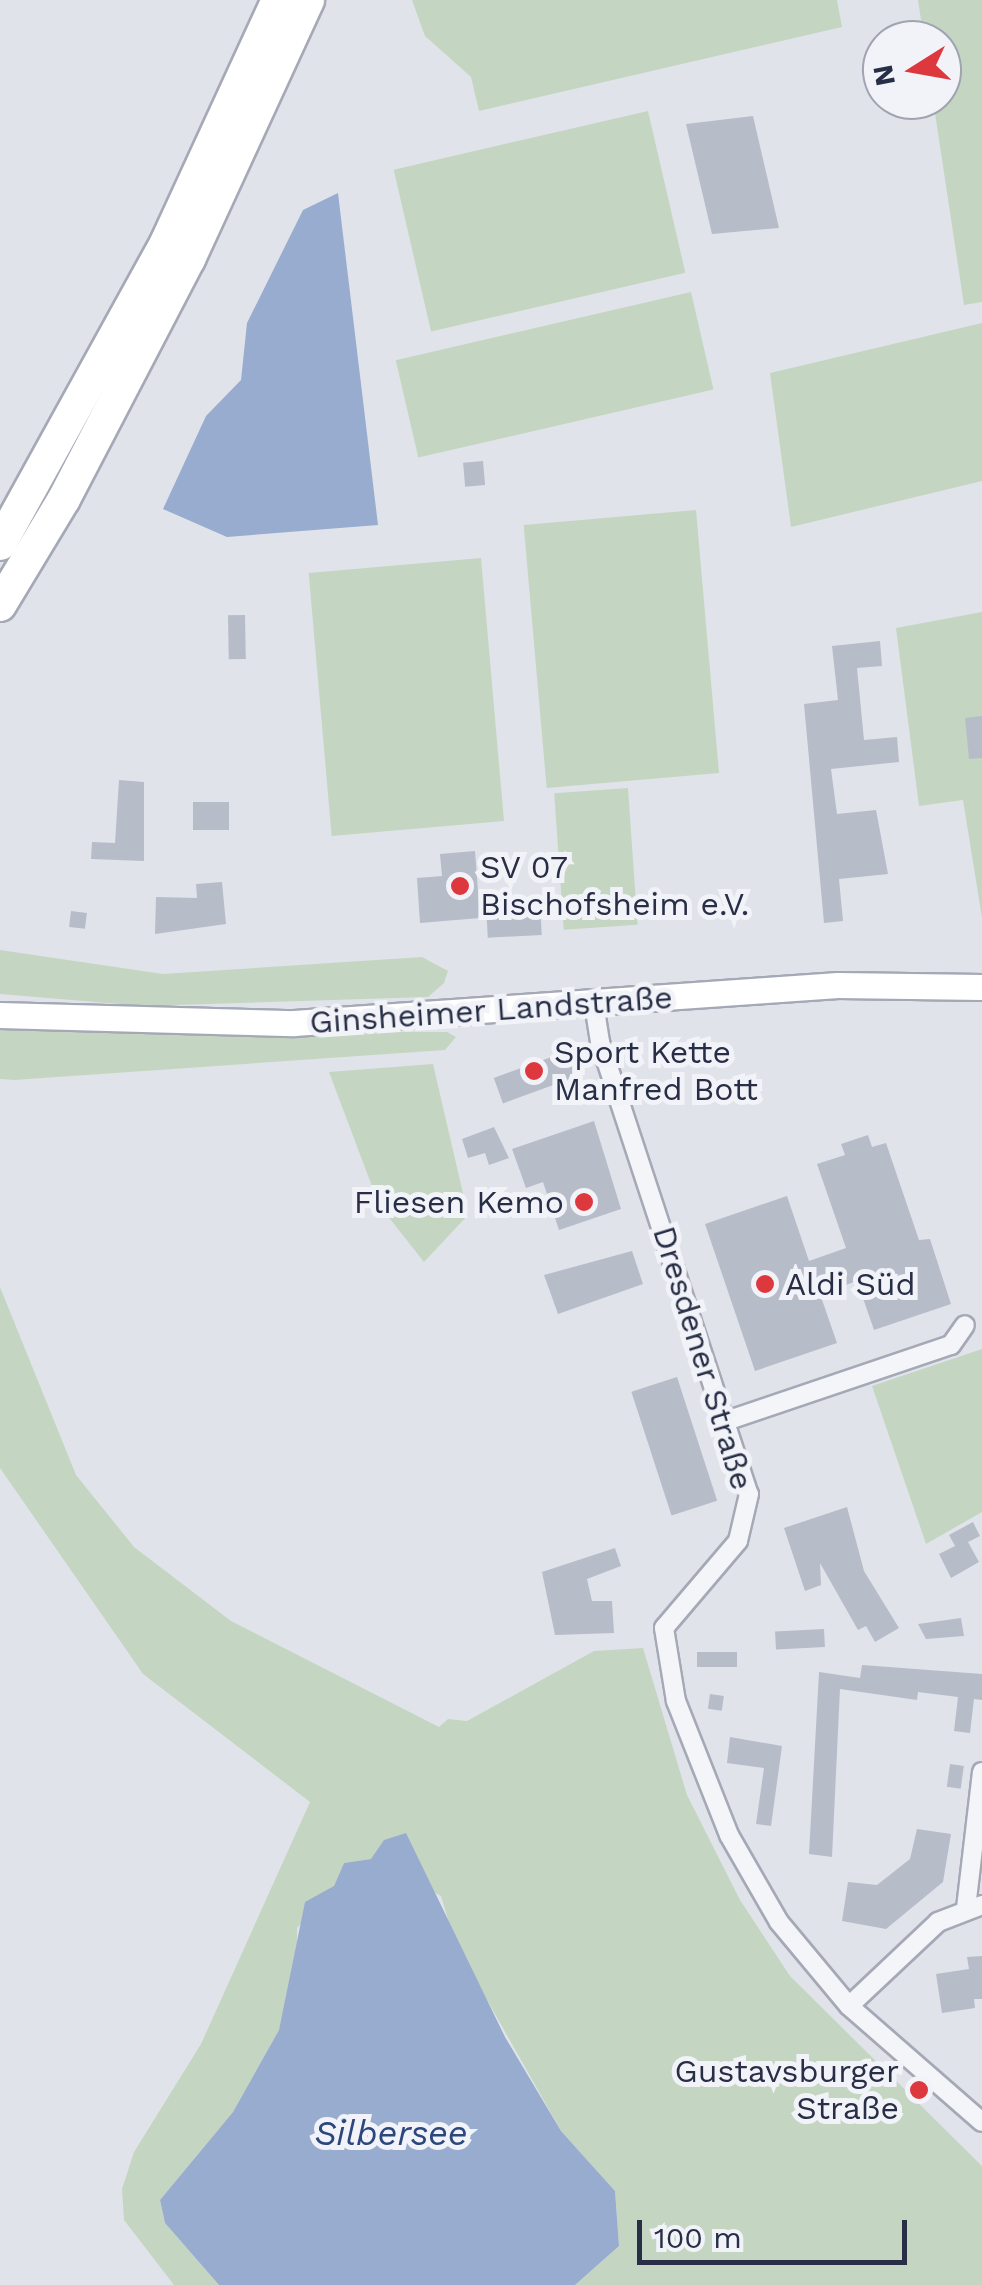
<!DOCTYPE html>
<meta charset="utf-8">
<style>
body{margin:0}
#map{position:relative;width:982px;height:2285px;overflow:hidden;background:#e1e3eb;font-family:"Work Sans",sans-serif}
div>[style]{position:absolute}
[style*='--x']{left:calc(var(--x)*1px);top:calc(var(--y)*1px);width:calc(var(--w)*1px);rotate:calc(var(--a)*1deg)}
.green>*{inset:0;background:#c4d6c1;transform-origin:0 0}
.water>*{inset:0;background:#98accf}
.building>*{inset:0;background:#b7bcc9;transform-origin:0 0}
.roads{filter:drop-shadow(2px 0 #a5a9b6) drop-shadow(-2px 0 #a5a9b6) drop-shadow(0 2px #a5a9b6) drop-shadow(0 -2px #a5a9b6)}
.minor>*{height:18px;margin:-9px;padding:0 9px;transform-origin:9px;border-radius:9px;background:#f4f5f9}
.secondary>*{height:25px;margin:-12.5px;padding:0 12.5px;transform-origin:12.5px;border-radius:12.5px;background:#fff}
.motorway>*{height:32px;margin:-16px;padding:0 16px;transform-origin:16px;border-radius:16px;background:#fff}
.dots>*{width:28px;height:28px;translate:-50% -50%;box-sizing:border-box;border:5px solid #f1f3f8;border-radius:50%}
span{translate:-50% -50%;white-space:nowrap;text-align:center;line-height:1.15;-webkit-text-stroke:10px #f1f3f8;paint-order:stroke}
.poi-label{font-size:32px;color:#272e45}
.left{translate:0 -50%;text-align:left}
.right{translate:-100% -50%;text-align:right}
.street-label{font-size:32px;color:#272e45}
.water-label{font-size:35px;color:#2c477d;font-style:italic}
.north{position:absolute;left:862px;top:20px;width:100px;height:100px;box-sizing:border-box;background:#f1f3f8;border:2px solid #a0a4b0;border-radius:50%;rotate:259deg;font-size:28px;font-weight:700;line-height:40px;text-align:center;color:#272e45}
.north::after{content:'';display:block;margin:auto;width:35px;height:45px;background:#dd383e;clip-path:polygon(50% 0,100% 100%,50% 72%,0 100%)}
.scale{position:absolute;left:637px;top:2220px;width:270px;height:45px;box-sizing:border-box;border:5px solid #272e45;border-top:0;padding-left:12px;font-size:30px;line-height:35px;white-space:nowrap;color:#272e45;-webkit-text-stroke:8px #f1f3f8;paint-order:stroke}
</style>
<div id="map">
<div class="green">
<i style="clip-path:polygon(412px 0,837px 0,842px 27px,479px 111px,471px 77px,425px 36px)"></i>
<i style="clip-path:polygon(918px 0,982px 0,982px 302px,964px 305px,933px 100px,942px 100px,942px 40px,924px 40px)"></i>
<i style="left:648px;top:111px;width:166px;height:261px;rotate:77deg"></i>
<i style="left:691px;top:292px;width:100px;height:303px;rotate:77deg"></i>
<i style="clip-path:polygon(982px 323px,982px 481px,791px 527px,770px 373px)"></i>
<i style="left:696px;top:510px;width:264px;height:173px;rotate:85deg"></i>
<i style="left:481px;top:558px;width:264px;height:173px;rotate:85deg"></i>
<i style="clip-path:polygon(982px 612px,982px 918px,963px 800px,919px 806px,896px 628px)"></i>
<i style="left:628px;top:788px;width:137px;height:74px;rotate:86deg"></i>
<i style="clip-path:polygon(0 950px,163px 974px,422px 957px,448px 971px,444px 983px,428px 997px,143px 1006px,0 994px)"></i>
<i style="clip-path:polygon(0 1030px,447px 1032px,456px 1037px,445px 1050px,14px 1080px,0 1079px)"></i>
<i style="clip-path:polygon(433px 1064px,468px 1215px,424px 1262px,379px 1205px,329px 1072px)"></i>
<i style="clip-path:polygon(0 1287px,76px 1475px,134px 1547px,231px 1621px,439px 1727px,448px 1719px,467px 1721px,594px 1651px,643px 1648px,687px 1795px,740px 1900px,790px 1976px,982px 2166px,982px 2285px,575px 2285px,619px 2246px,615px 2191px,561px 2131px,455px 1943px,441px 1896px,371px 1859px,344px 1863px,334px 1886px,297px 1928px,297px 1963px,279px 2030px,233px 2112px,160px 2200px,165px 2223px,219px 2285px,174px 2285px,124px 2220px,122px 2189px,134px 2152px,201px 2044px,310px 1802px,143px 1674px,0 1468px)"></i>
<i style="clip-path:polygon(982px 1349px,982px 1512px,926px 1544px,872px 1386px)"></i>
</div>
<div class="water">
<i style="clip-path:polygon(338px 193px,378px 525px,227px 537px,163px 509px,206px 416px,241px 380px,247px 323px,303px 210px)"></i>
<i style="clip-path:polygon(406px 1833px,505px 2037px,561px 2131px,615px 2191px,619px 2246px,575px 2285px,219px 2285px,165px 2223px,160px 2200px,233px 2112px,279px 2030px,305px 1902px,334px 1886px,344px 1863px,371px 1859px,384px 1840px)"></i>
</div>
<div class="building">
<i style="clip-path:polygon(753px 116px,779px 228px,712px 234px,686px 124px)"></i>
<i style="left:483px;top:461px;width:24px;height:20px;rotate:85deg"></i>
<i style="left:245px;top:615px;width:44px;height:17px;rotate:89deg"></i>
<i style="clip-path:polygon(880px 641px,882px 666px,857px 668px,864px 740px,897px 737px,899px 762px,831px 769px,837px 814px,876px 810px,888px 874px,839px 879px,843px 921px,824px 923px,804px 704px,838px 700px,832px 646px)"></i>
<i style="clip-path:polygon(982px 716px,982px 758px,969px 759px,965px 718px)"></i>
<i style="clip-path:polygon(119px 780px,144px 782px,144px 861px,91px 859px,92px 842px,115px 843px)"></i>
<i style="left:193px;top:802px;width:36px;height:28px"></i>
<i style="clip-path:polygon(475px 851px,480px 918px,420px 923px,417px 878px,442px 876px,440px 854px)"></i>
<i style="clip-path:polygon(222px 882px,226px 924px,155px 934px,156px 897px,197px 898px,196px 884px)"></i>
<i style="left:540px;top:902px;width:33px;height:54px;rotate:87deg"></i>
<i style="left:71px;top:911px;width:16px;height:16px;rotate:7deg"></i>
<i style="left:568px;top:1051px;width:27px;height:79px;rotate:70deg"></i>
<i style="clip-path:polygon(594px 1121px,621px 1209px,559px 1230px,543px 1182px,526px 1188px,512px 1149px)"></i>
<i style="clip-path:polygon(494px 1127px,509px 1158px,489px 1165px,485px 1153px,468px 1158px,462px 1139px)"></i>
<i style="clip-path:polygon(868px 1135px,872px 1147px,886px 1143px,919px 1240px,930px 1239px,951px 1304px,874px 1330px,857px 1281px,820px 1294px,837px 1343px,755px 1371px,705px 1224px,787px 1196px,809px 1261px,846px 1248px,817px 1164px,845px 1155px,841px 1144px)"></i>
<i style="clip-path:polygon(632px 1251px,643px 1284px,558px 1314px,544px 1275px)"></i>
<i style="left:677px;top:1377px;width:130px;height:48px;rotate:72deg"></i>
<i style="clip-path:polygon(847px 1507px,864px 1571px,899px 1628px,875px 1642px,866px 1626px,858px 1630px,820px 1563px,821px 1585px,805px 1591px,784px 1528px)"></i>
<i style="clip-path:polygon(973px 1522px,980px 1536px,968px 1542px,979px 1562px,951px 1578px,939px 1554px,955px 1546px,949px 1535px)"></i>
<i style="clip-path:polygon(615px 1548px,621px 1566px,587px 1579px,592px 1601px,612px 1601px,614px 1633px,555px 1635px,542px 1572px)"></i>
<i style="clip-path:polygon(961px 1618px,964px 1636px,926px 1639px,918px 1624px)"></i>
<i style="left:824px;top:1629px;width:18px;height:49px;rotate:87deg"></i>
<i style="left:737px;top:1652px;width:15px;height:40px;rotate:90deg"></i>
<i style="clip-path:polygon(862px 1665px,982px 1674px,982px 1700px,974px 1699px,970px 1733px,954px 1731px,958px 1697px,918px 1692px,917px 1700px,840px 1689px,832px 1857px,809px 1854px,819px 1672px,860px 1678px)"></i>
<i style="left:710px;top:1694px;width:14px;height:15px;rotate:8deg"></i>
<i style="clip-path:polygon(730px 1737px,782px 1746px,771px 1826px,756px 1824px,764px 1768px,727px 1763px)"></i>
<i style="left:950px;top:1764px;width:14px;height:23px;rotate:8deg"></i>
<i style="clip-path:polygon(917px 1829px,951px 1834px,943px 1882px,886px 1929px,842px 1921px,848px 1882px,877px 1885px,910px 1859px)"></i>
<i style="clip-path:polygon(982px 1956px,982px 1999px,974px 1999px,975px 2008px,942px 2013px,936px 1974px,969px 1969px,967px 1957px)"></i>
</div>
<div class="roads">
<div class="minor">
<i style="--x:594;--y:1004;--w:38;--a:81"></i>
<i style="--x:600;--y:1042;--w:476;--a:71.8"></i>
<i style="--x:749;--y:1494;--w:48;--a:103.2"></i>
<i style="--x:738;--y:1541;--w:114;--a:130.4"></i>
<i style="--x:664;--y:1628;--w:74;--a:80.7"></i>
<i style="--x:676;--y:1701;--w:144;--a:68.4"></i>
<i style="--x:729;--y:1835;--w:100;--a:60.1"></i>
<i style="--x:779;--y:1922;--w:109;--a:50.2"></i>
<i style="--x:849;--y:2006;--w:176;--a:41.1"></i>
<i style="--x:729;--y:1420;--w:234;--a:-18.7"></i>
<i style="--x:951;--y:1345;--w:24;--a:-55"></i>
<i style="--x:966;--y:1908;--w:137;--a:-83.3"></i>
<i style="--x:849;--y:2006;--w:122;--a:-43.3"></i>
<i style="--x:938;--y:1922;--w:47;--a:-21.1"></i>
</div>
<div class="secondary">
<i style="--x:0;--y:1015;--w:294;--a:1.6"></i>
<i style="--x:294;--y:1023;--w:545;--a:-4"></i>
<i style="--x:838;--y:985;--w:144;--a:0.8"></i>
</div>
<div class="motorway">
<i style="--x:0;--y:544;--w:346;--a:-61.1"></i>
<i style="--x:167;--y:241;--w:265;--a:-65.3"></i>
<i style="--x:0;--y:605;--w:124;--a:-58.9"></i>
<i style="--x:64;--y:499;--w:271;--a:-62.5"></i>
<i style="--x:189;--y:259;--w:285;--a:-65.3"></i>
</div>
</div>
<div class="dots">
<i style="left:460px;top:886px;background:#dd383e"></i>
<i style="left:534px;top:1071px;background:#dd383e"></i>
<i style="left:584px;top:1202px;background:#dd383e"></i>
<i style="left:765px;top:1284px;background:#dd383e"></i>
<i style="left:919px;top:2090px;background:#dd383e"></i>
</div>
<div class="poi-label">
<span class="left" style="left:480px;top:886px">SV 07<br>Bischofsheim e.V.</span>
<span class="left" style="left:554px;top:1071px">Sport Kette<br>Manfred Bott</span>
<span class="right" style="left:564px;top:1202px">Fliesen Kemo</span>
<span class="left" style="left:785px;top:1284px">Aldi Süd</span>
<span class="right" style="left:899px;top:2090px">Gustavsburger<br>Straße</span>
</div>
<div class="street-label">
<span style="left:491px;top:1010px;rotate:-4deg">Ginsheimer Landstraße</span>
<span style="left:703px;top:1358px;rotate:73deg">Dresdener Straße</span>
</div>
<div class="water-label">
<span style="left:391px;top:2133px">Silbersee</span>
</div>
<div class="north">N</div>
<div class="scale">100 m</div>
</div>
